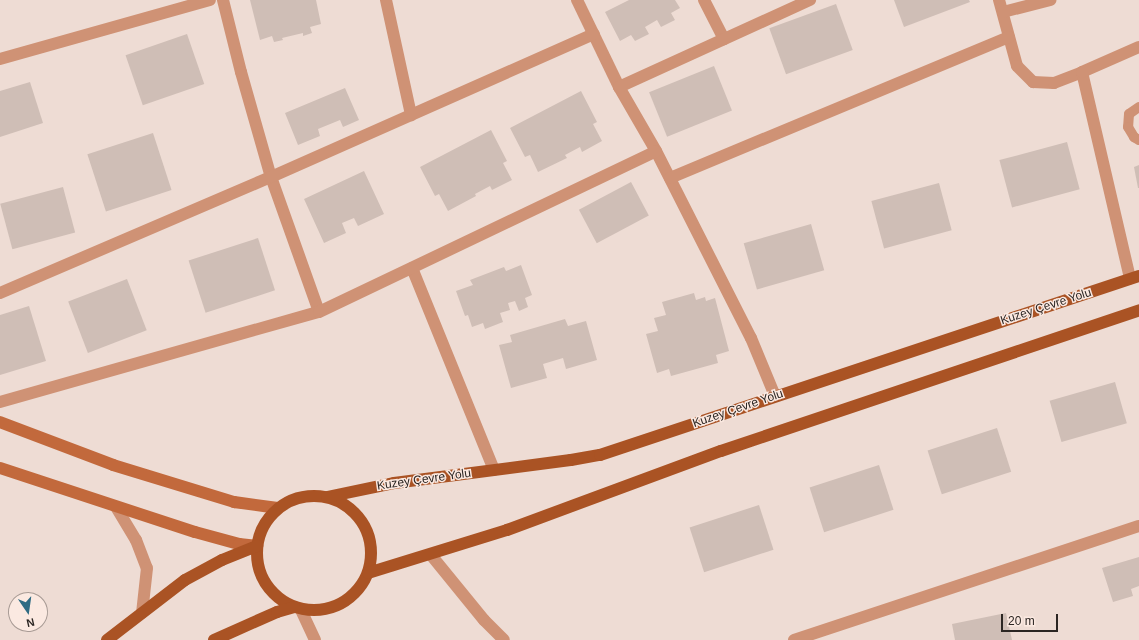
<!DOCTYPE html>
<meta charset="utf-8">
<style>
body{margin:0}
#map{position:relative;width:1139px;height:640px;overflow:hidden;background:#eedcd4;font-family:Arial,sans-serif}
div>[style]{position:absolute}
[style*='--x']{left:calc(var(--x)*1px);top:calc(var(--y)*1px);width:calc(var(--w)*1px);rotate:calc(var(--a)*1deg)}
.building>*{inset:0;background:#cfbeb6;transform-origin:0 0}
.lane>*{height:10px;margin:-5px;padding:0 5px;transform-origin:5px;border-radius:5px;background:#cf9275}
.street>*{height:12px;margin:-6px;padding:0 6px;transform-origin:6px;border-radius:6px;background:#cf9275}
.secondary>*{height:12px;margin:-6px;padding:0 6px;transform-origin:6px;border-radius:6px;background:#c2693c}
.primary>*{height:12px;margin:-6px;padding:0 6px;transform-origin:6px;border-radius:6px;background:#aa5324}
.primary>.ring{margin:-6px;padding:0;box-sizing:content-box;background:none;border:12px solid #aa5324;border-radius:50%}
span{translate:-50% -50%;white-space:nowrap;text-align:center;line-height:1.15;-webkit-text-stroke:3px #fbe9e1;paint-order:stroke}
.street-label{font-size:12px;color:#2c2623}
.north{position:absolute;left:8px;top:592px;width:40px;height:40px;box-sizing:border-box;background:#fbe9e1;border:1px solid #a89b95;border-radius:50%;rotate:167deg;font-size:11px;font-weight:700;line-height:16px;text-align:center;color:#2c2623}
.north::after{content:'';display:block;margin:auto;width:14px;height:18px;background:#2f6b83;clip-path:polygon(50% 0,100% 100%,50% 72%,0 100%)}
.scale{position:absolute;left:1001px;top:614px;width:57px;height:18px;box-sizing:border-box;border:2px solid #2c2623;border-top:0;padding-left:5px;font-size:12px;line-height:14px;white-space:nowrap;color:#2c2623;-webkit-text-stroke:3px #fbe9e1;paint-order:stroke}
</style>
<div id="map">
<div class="building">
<i style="clip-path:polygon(250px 0,316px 0,321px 24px,310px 27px,312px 33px,303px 36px,303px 33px,282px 38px,283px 40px,274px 42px,272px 36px,260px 40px)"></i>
<i style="clip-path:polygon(629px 0,675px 0,680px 8px,671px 13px,675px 20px,661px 27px,657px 20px,645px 27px,649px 34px,635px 41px,631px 35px,620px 41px,605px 12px)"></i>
<i style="clip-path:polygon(894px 0,969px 0,970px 2px,904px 27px)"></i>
<i style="left:836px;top:4px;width:49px;height:71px;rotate:70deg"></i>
<i style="left:187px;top:34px;width:53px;height:65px;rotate:71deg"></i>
<i style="left:714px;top:66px;width:48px;height:70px;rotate:68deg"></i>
<i style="clip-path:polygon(30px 82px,43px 123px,0 137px,0 91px)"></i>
<i style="clip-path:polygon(345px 88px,359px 120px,343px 127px,340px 120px,318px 129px,320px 136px,298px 145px,285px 113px)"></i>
<i style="clip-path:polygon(581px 91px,597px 122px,593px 124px,602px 141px,582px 152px,580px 147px,565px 155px,567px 158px,538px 172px,530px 155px,525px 157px,510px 128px)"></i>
<i style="clip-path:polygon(491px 130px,507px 161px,503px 163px,512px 180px,492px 190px,490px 186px,475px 194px,476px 196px,448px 211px,439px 194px,435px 196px,420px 167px)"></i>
<i style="left:153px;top:133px;width:60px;height:69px;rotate:72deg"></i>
<i style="left:1067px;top:142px;width:49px;height:70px;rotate:75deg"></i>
<i style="clip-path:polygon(1139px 165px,1139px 188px,1138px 188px,1134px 167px)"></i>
<i style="clip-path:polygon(364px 171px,384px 214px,358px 226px,354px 218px,342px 223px,346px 233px,324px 243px,304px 199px)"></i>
<i style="left:631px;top:182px;width:38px;height:59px;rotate:62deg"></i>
<i style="left:939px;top:183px;width:49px;height:70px;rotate:75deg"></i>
<i style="left:63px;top:187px;width:47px;height:65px;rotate:75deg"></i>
<i style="left:811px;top:224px;width:48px;height:70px;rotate:74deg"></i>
<i style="left:258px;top:238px;width:55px;height:73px;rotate:72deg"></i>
<i style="clip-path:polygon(521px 265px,532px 295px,525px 298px,528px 307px,519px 311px,515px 301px,508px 303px,510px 310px,500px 313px,503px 322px,485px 329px,483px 323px,472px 327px,468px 315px,465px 316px,456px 291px,473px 285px,470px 280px,504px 267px,506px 271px)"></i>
<i style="left:127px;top:279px;width:55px;height:63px;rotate:69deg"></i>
<i style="clip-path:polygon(694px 293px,696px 300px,705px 297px,706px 301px,715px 298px,729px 351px,716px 355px,718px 363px,671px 376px,669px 369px,657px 373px,646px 334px,658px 331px,654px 318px,666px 315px,662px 302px)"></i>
<i style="clip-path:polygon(29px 306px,46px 361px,0 375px,0 315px)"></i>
<i style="clip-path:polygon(565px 319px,568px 326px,586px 321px,597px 360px,566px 369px,563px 358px,543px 364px,547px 378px,511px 388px,499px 345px,512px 342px,510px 335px)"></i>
<i style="left:1115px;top:382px;width:43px;height:68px;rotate:74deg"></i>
<i style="left:997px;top:428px;width:46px;height:73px;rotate:72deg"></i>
<i style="left:879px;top:465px;width:47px;height:73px;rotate:72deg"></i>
<i style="left:759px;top:505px;width:47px;height:73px;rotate:72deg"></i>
<i style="clip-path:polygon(1139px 557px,1139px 586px,1131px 589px,1133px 596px,1113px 602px,1102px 568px)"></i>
<i style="clip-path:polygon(1006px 613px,1012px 640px,955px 640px,952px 624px)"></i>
</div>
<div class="lane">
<i style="--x:1139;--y:107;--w:12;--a:145"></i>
<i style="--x:1129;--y:114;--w:13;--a:94"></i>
<i style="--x:1128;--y:127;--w:12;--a:59"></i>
<i style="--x:1134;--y:137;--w:6;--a:31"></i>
</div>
<div class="street">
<i style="--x:223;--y:0;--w:74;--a:76"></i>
<i style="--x:241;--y:72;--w:109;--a:74.1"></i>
<i style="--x:271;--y:177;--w:143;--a:70.4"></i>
<i style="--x:386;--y:0;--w:118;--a:77.7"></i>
<i style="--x:577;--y:0;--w:97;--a:64.2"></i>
<i style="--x:619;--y:87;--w:74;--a:60"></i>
<i style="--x:656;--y:151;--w:210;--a:63.1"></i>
<i style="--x:751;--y:338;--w:63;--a:67.5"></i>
<i style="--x:704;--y:0;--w:44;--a:62.9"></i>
<i style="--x:999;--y:0;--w:68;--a:74.7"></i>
<i style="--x:1017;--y:66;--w:23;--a:45"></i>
<i style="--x:1033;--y:82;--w:21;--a:3"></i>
<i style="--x:1054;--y:83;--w:30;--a:-21"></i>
<i style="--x:1082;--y:72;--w:212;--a:76.9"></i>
<i style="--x:1003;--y:12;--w:49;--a:-14.3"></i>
<i style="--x:0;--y:59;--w:218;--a:-15.7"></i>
<i style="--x:1082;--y:72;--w:62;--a:-23.7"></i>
<i style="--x:619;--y:87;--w:210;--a:-24.5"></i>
<i style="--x:670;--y:178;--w:367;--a:-22.6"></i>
<i style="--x:412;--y:268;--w:218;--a:67.9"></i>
<i style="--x:0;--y:293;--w:295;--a:-23.2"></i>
<i style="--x:271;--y:177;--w:353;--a:-23.9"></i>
<i style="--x:0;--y:402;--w:331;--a:-15.8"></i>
<i style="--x:319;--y:312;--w:373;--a:-25.5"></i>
<i style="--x:116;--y:507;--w:39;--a:59"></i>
<i style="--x:136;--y:540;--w:30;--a:69"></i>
<i style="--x:147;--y:568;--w:45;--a:96.3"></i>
<i style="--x:431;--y:555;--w:84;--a:50.8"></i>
<i style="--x:484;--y:620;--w:28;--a:45"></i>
<i style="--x:301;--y:610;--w:33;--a:65"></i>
<i style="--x:794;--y:640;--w:363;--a:-18.3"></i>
</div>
<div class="secondary">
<i style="--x:0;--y:422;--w:121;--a:20.8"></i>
<i style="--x:113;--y:465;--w:127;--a:17"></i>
<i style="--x:234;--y:502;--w:44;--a:7.8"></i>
<i style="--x:0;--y:468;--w:205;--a:18.2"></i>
<i style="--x:195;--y:532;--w:46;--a:15.3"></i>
<i style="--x:239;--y:544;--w:18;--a:6"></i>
</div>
<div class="primary">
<i class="ring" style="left:257px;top:496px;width:102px;height:102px"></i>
<i style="--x:327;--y:497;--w:68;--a:-11.8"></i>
<i style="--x:394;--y:483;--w:178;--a:-7.4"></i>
<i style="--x:571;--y:460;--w:29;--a:-10"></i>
<i style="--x:600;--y:455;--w:568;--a:-18.37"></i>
<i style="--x:368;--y:573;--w:145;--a:-17.2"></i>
<i style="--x:507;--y:530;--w:228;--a:-20.3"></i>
<i style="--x:721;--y:451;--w:441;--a:-18.6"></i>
<i style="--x:107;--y:640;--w:98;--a:-37.6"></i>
<i style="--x:185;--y:580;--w:42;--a:-28.4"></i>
<i style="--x:222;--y:560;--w:38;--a:-22"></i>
<i style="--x:214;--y:640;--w:69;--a:-24"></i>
<i style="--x:277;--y:612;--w:18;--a:-16"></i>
</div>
<div class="street-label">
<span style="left:1046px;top:307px;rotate:-18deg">Kuzey Çevre Yolu</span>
<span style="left:738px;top:409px;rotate:-19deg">Kuzey Çevre Yolu</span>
<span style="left:424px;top:480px;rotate:-8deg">Kuzey Çevre Yolu</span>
</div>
<div class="north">N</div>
<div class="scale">20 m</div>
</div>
